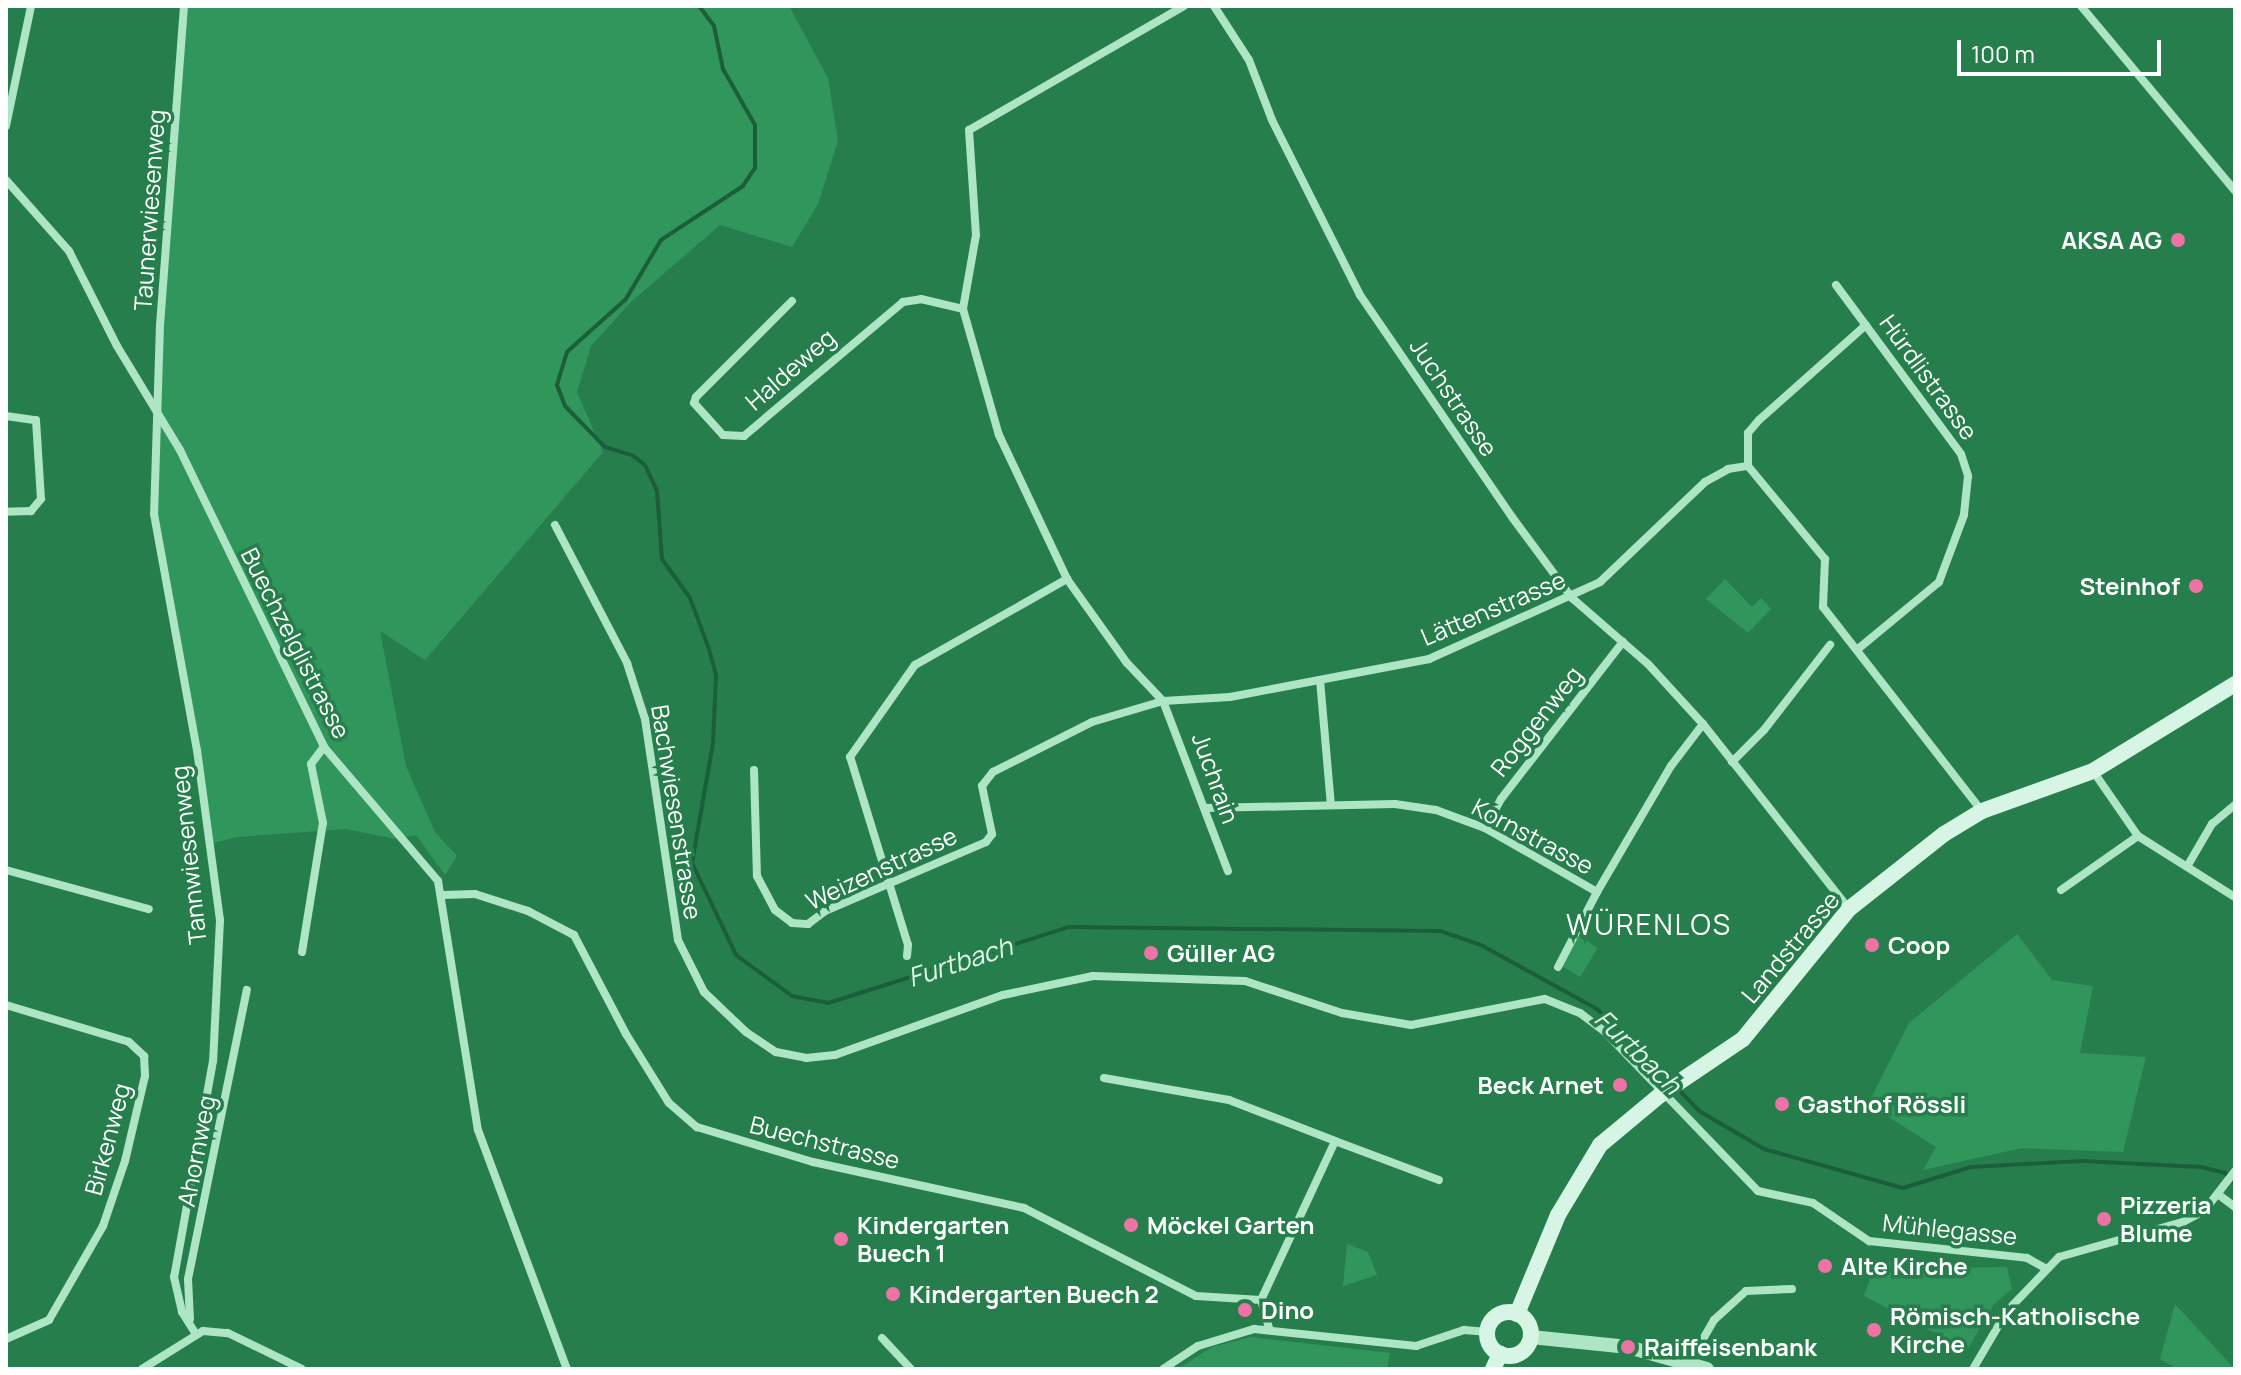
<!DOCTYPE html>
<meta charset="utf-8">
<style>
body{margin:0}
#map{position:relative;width:2241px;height:1375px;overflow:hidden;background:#277e4d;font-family:Manrope,sans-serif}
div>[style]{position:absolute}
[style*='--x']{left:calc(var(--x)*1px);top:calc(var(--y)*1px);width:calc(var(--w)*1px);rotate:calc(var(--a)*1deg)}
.green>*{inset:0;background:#31965c;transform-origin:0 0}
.stream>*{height:4px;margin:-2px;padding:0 2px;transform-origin:2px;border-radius:2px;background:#1b5f3a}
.minor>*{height:8px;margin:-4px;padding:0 4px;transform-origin:4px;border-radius:4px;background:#ade5c5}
.tertiary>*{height:14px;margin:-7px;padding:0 7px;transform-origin:7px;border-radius:7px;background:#ade5c5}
.secondary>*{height:16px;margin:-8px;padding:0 8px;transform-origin:8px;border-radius:8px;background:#d6f5e4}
.secondary>.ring{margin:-8px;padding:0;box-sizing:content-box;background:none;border:16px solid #d6f5e4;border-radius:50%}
.dots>*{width:22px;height:22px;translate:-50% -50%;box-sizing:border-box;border:4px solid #277e4d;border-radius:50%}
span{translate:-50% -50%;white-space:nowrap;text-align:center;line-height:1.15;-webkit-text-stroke:7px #277e4d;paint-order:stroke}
.street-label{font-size:24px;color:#fff}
.poi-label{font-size:24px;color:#fff;font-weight:700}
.right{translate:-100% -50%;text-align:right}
.left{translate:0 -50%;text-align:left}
.water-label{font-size:26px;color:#e3f8eb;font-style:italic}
.quarter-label{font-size:28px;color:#fff;letter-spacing:2px}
.frame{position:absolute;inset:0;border:8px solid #fff;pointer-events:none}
.scale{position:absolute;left:1957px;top:40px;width:204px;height:36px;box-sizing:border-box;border:4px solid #fff;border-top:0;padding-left:10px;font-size:24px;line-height:28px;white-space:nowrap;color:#fff;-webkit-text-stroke:6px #277e4d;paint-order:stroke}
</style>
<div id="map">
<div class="green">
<i style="clip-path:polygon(184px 6px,789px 6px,828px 78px,838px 141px,818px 204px,792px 247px,720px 225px,631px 302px,591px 346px,577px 392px,603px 452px,425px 660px,380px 631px,406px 766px,435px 832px,457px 856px,445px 875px,416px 835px,395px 839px,346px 829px,237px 837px,210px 844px,197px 750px,157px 551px,160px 325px)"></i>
<i style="clip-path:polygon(1725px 579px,1752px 607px,1761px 598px,1771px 609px,1748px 633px,1706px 599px)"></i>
<i style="clip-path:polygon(2017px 934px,2052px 980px,2093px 986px,2080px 1053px,2146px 1057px,2123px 1152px,2022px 1148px,1923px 1170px,1936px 1147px,1868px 1104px,1909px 1023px)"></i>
<i style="left:1578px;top:936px;width:23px;height:34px;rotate:31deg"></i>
<i style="clip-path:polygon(1347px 1244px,1368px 1252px,1377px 1275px,1343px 1286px)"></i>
<i style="clip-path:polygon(1878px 1258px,1907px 1269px,2007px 1267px,2012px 1289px,1994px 1304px,1967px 1350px,1864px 1296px)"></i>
<i style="clip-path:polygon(2175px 1304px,2232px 1366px,2229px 1369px,2178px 1369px,2160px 1359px)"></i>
<i style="clip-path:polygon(1251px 1337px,1390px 1353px,1387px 1369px,1181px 1367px,1212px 1347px)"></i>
</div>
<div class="stream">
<i style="--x:699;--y:6;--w:25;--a:53"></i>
<i style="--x:714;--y:26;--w:44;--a:78.2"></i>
<i style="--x:723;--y:69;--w:64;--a:60.3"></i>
<i style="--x:755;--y:125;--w:43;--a:90"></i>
<i style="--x:755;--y:168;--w:22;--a:124"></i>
<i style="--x:743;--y:186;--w:98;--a:146.6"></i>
<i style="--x:661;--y:240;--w:69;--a:120.7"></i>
<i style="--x:626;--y:299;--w:79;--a:138.1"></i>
<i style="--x:567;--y:352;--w:34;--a:107"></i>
<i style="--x:557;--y:385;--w:22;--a:69"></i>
<i style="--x:565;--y:406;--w:57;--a:45.7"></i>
<i style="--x:605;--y:447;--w:28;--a:17"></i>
<i style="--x:632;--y:455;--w:16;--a:38"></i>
<i style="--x:645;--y:465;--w:29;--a:65"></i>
<i style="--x:657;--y:491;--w:68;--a:85.8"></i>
<i style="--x:662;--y:559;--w:48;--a:54.3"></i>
<i style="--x:690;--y:598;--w:54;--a:69.6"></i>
<i style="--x:709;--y:649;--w:28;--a:75"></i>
<i style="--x:716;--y:676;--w:67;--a:92.6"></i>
<i style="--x:713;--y:743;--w:122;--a:99.9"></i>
<i style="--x:692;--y:863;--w:102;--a:64.4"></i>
<i style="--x:736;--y:955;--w:69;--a:36.2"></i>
<i style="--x:792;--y:996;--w:37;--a:11"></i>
<i style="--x:828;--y:1003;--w:253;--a:-17.5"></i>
<i style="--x:1069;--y:927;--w:371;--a:0.6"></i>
<i style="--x:1440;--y:931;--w:43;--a:18.9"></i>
<i style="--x:1481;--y:945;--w:132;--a:28.9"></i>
<i style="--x:1597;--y:1009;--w:106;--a:44.2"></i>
<i style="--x:1679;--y:1090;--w:29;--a:46"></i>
<i style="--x:1699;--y:1111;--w:75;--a:30.3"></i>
<i style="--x:1764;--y:1149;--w:144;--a:15.7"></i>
<i style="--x:1903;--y:1188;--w:71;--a:-17.2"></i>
<i style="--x:1971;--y:1167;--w:111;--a:-3.1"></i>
<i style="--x:2082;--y:1161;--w:119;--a:2.9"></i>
<i style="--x:2201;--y:1167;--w:25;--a:14"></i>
<i style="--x:2225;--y:1173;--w:14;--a:45"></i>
</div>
<div class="minor">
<i style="--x:184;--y:6;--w:320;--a:94.3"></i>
<i style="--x:160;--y:325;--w:189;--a:91.8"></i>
<i style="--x:154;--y:514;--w:240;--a:79.7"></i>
<i style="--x:197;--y:750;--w:172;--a:82.3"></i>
<i style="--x:220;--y:920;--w:141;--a:92.8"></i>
<i style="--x:213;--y:1061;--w:219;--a:100.2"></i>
<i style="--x:174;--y:1277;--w:36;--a:77"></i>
<i style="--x:182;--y:1312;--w:25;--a:58"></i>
<i style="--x:1184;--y:6;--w:248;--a:150"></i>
<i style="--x:969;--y:130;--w:105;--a:86.2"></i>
<i style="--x:976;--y:235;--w:75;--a:100"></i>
<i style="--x:963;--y:309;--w:131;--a:74.1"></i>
<i style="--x:999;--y:435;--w:159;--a:64.7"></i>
<i style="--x:1067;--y:579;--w:103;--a:54.5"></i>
<i style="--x:1127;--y:663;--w:52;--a:46.5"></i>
<i style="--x:1163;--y:701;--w:67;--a:-3.4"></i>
<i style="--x:1230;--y:697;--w:203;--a:-10.8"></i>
<i style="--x:1429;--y:659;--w:188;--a:-24.2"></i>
<i style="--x:1600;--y:582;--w:145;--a:-43.6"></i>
<i style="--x:1705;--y:482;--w:26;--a:-29"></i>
<i style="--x:1728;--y:469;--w:20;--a:-9"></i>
<i style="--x:1748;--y:466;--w:121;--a:50.4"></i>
<i style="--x:1825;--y:559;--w:48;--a:92.4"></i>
<i style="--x:1823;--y:607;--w:259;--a:52.1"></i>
<i style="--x:1214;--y:6;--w:64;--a:57.1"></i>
<i style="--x:1249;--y:60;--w:64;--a:69"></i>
<i style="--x:1272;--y:120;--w:196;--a:63.3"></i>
<i style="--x:1360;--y:295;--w:269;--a:55.6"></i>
<i style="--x:1512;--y:517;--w:101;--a:53.5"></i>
<i style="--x:1572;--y:598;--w:101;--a:41"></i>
<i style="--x:1648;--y:664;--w:81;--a:47.5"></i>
<i style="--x:1703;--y:724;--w:236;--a:51.7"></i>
<i style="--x:2081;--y:6;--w:241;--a:50.2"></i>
<i style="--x:6;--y:126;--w:123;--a:-78.2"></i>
<i style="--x:6;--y:180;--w:95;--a:48.4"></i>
<i style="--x:69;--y:251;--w:106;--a:63.2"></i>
<i style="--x:117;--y:346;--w:122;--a:58.8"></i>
<i style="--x:180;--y:450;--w:330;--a:64.1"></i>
<i style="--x:324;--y:747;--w:176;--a:49.6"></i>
<i style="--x:438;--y:881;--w:252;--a:80.9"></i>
<i style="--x:478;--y:1130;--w:255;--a:69.6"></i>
<i style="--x:1836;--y:285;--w:210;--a:53.5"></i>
<i style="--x:1961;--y:454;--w:23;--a:72"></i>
<i style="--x:1968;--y:476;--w:39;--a:96"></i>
<i style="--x:1964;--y:515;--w:72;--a:110.5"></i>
<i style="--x:1939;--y:582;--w:105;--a:140.4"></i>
<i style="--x:792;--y:301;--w:136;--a:135"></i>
<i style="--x:696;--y:397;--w:6;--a:108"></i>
<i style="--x:694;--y:403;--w:43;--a:47.8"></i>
<i style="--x:723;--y:435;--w:21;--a:3"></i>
<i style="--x:744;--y:436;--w:208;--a:-40.1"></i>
<i style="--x:903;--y:302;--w:18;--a:-9"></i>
<i style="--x:921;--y:299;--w:43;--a:13.4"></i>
<i style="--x:6;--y:416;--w:30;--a:8"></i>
<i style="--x:36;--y:420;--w:79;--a:86.4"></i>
<i style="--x:41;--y:499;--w:16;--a:130"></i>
<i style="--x:31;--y:511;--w:25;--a:178"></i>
<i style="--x:1748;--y:466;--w:33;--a:-90"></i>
<i style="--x:1748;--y:433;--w:17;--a:-50"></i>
<i style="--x:1759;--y:420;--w:143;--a:-41.6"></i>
<i style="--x:555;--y:525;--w:156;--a:62.4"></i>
<i style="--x:627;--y:663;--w:59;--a:72.2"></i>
<i style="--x:645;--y:719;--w:223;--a:81.5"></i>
<i style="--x:678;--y:940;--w:58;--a:63.4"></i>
<i style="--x:704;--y:992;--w:58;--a:43.6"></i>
<i style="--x:746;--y:1032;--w:36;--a:34"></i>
<i style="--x:776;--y:1052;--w:31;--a:11"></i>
<i style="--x:806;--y:1058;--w:29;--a:-6"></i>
<i style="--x:835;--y:1055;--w:178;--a:-19.7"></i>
<i style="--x:1003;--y:995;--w:92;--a:-11.9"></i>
<i style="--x:1093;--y:976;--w:152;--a:1.9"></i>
<i style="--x:1245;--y:981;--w:102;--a:18.3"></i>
<i style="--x:1342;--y:1013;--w:70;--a:9.9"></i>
<i style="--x:1411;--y:1025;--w:136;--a:-11"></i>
<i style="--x:1545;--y:999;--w:38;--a:22"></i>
<i style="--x:1580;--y:1013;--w:30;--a:37"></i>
<i style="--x:1604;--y:1031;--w:222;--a:46.1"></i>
<i style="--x:1758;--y:1191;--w:56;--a:12.3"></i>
<i style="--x:1813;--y:1203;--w:68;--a:34.2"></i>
<i style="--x:1869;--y:1241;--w:159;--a:6.1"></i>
<i style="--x:2027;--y:1258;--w:21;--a:29"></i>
<i style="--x:1320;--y:680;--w:125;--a:85"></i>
<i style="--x:1732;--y:762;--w:45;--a:-45"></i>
<i style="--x:1764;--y:730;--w:108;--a:-52.2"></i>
<i style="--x:754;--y:770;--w:106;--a:88.4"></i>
<i style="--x:757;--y:876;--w:38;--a:62"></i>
<i style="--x:775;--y:910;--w:21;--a:37"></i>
<i style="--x:792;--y:923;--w:16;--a:4"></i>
<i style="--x:808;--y:924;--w:21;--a:-37"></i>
<i style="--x:825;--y:911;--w:175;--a:-23.2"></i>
<i style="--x:986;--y:842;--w:10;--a:-53"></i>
<i style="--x:992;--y:834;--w:49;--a:-101.8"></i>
<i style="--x:982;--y:786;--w:18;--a:-52"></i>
<i style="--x:993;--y:772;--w:111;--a:-26.8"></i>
<i style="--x:1092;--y:722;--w:74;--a:-16.5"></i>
<i style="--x:1163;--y:701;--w:182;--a:69.1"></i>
<i style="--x:2093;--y:771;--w:79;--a:55.3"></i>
<i style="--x:2138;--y:836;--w:115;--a:32.2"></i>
<i style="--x:1205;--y:808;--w:190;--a:-1.2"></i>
<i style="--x:1395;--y:804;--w:41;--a:8.3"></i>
<i style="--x:1436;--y:810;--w:52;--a:20.2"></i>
<i style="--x:1485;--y:828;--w:129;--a:29.7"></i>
<i style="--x:1597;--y:892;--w:146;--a:-59.6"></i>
<i style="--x:1671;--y:766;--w:53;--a:-52.7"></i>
<i style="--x:1485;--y:828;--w:33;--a:-61"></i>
<i style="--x:1501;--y:799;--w:199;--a:-52.2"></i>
<i style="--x:2188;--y:865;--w:48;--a:-59.7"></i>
<i style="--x:2212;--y:824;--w:30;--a:-40"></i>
<i style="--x:6;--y:870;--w:148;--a:15.3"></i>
<i style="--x:2061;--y:890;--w:94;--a:-35"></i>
<i style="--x:443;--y:895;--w:32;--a:-2"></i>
<i style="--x:475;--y:894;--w:56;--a:17.8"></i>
<i style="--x:528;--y:911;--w:52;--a:27.6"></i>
<i style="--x:574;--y:935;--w:112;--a:62.3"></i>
<i style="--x:626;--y:1034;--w:81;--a:58.1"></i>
<i style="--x:669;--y:1103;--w:37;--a:41"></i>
<i style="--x:697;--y:1127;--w:121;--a:16.8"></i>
<i style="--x:813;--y:1162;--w:216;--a:12.3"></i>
<i style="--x:1024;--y:1208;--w:193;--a:27.1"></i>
<i style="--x:1196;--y:1296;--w:65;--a:3.5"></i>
<i style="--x:302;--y:952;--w:131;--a:-80.8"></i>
<i style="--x:323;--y:823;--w:60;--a:-101.5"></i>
<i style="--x:311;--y:764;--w:21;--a:-53"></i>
<i style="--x:907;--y:956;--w:11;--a:-85"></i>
<i style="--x:908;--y:945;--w:197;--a:-107.1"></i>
<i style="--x:850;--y:757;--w:113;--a:-54.8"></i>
<i style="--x:915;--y:665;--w:175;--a:-29.5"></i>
<i style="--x:1558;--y:967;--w:85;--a:-62.5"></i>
<i style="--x:6;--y:1005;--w:128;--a:16.7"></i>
<i style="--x:129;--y:1042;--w:21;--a:43"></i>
<i style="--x:144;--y:1056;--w:20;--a:87"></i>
<i style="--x:145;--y:1076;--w:87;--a:103.2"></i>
<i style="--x:125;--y:1161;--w:69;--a:108.7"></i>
<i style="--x:103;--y:1226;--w:108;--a:119.9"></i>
<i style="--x:49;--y:1320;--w:47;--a:156.2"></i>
<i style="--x:1104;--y:1078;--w:127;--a:10"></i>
<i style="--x:1229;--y:1100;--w:114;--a:21.1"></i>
<i style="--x:2219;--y:1195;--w:20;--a:37"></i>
<i style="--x:1261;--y:1300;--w:175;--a:-65"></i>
<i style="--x:1335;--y:1141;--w:111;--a:20.6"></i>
<i style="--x:1261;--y:1300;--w:29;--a:74"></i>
<i style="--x:190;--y:1319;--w:40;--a:-92.9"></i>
<i style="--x:188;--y:1279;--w:295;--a:-78.5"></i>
<i style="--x:882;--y:1338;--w:42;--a:46.9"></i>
<i style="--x:1688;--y:1365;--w:52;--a:-60"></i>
<i style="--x:1714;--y:1320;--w:43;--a:-42.2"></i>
<i style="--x:1746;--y:1291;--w:46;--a:-2.5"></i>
<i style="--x:142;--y:1369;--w:72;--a:-31.9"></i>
<i style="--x:203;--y:1331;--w:25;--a:5"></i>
<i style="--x:228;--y:1333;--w:82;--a:25.9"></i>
<i style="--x:1163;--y:1369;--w:42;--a:-33.3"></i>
<i style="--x:1198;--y:1346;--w:59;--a:-16.9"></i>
<i style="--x:1254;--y:1329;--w:163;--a:6"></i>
<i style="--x:1416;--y:1346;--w:51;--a:-18.4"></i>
<i style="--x:1464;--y:1330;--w:24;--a:5"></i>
<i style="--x:1973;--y:1369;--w:67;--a:-59.6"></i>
<i style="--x:2007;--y:1311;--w:75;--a:-46.1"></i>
<i style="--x:2059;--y:1257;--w:129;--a:-15.8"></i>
<i style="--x:2183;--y:1222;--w:24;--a:-28"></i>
<i style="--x:2204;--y:1211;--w:51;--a:-52.2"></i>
</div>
<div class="tertiary">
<i style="--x:1531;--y:1337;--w:98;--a:5.9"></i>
<i style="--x:1628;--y:1347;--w:82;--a:15.6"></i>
</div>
<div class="secondary">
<i class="ring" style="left:1487px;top:1312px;width:28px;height:28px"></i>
<i style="--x:1517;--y:1314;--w:107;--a:-67.5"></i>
<i style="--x:1558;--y:1215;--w:82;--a:-59"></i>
<i style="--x:1600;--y:1145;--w:78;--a:-39.8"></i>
<i style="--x:1660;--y:1095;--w:100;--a:-34"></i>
<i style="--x:1743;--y:1039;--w:168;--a:-50.8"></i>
<i style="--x:1849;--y:909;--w:121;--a:-38.3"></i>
<i style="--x:1944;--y:834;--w:44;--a:-31.2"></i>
<i style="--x:1982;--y:811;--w:118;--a:-19.8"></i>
<i style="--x:2093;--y:771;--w:167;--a:-31.5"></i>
<i style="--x:1493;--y:1369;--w:17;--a:-65"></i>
</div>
<div class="dots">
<i style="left:2178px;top:240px;background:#ed73a5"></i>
<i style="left:2196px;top:586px;background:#ed73a5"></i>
<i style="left:1872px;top:945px;background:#ed73a5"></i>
<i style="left:1151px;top:953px;background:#ed73a5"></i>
<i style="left:1620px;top:1085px;background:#ed73a5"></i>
<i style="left:1782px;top:1104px;background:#ed73a5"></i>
<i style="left:2104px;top:1219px;background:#ed73a5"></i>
<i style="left:1131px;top:1225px;background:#ed73a5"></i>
<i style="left:841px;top:1239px;background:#ed73a5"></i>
<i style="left:1825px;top:1266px;background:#ed73a5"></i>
<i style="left:893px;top:1294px;background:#ed73a5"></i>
<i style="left:1245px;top:1310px;background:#ed73a5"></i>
<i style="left:1874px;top:1330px;background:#ed73a5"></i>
<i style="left:1628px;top:1347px;background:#ed73a5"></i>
</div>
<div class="street-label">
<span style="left:149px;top:210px;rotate:-86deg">Taunerwiesenweg</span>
<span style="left:790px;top:369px;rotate:-41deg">Haldeweg</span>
<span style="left:1929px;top:377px;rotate:54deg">Hürdlistrasse</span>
<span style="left:1454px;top:397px;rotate:56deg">Juchstrasse</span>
<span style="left:1493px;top:608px;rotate:-23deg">Lättenstrasse</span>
<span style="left:296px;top:643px;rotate:63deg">Buechzelglistrasse</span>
<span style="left:1536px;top:721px;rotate:-52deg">Roggenweg</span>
<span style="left:1216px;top:778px;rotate:70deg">Juchrain</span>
<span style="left:677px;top:812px;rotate:81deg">Bachwiesenstrasse</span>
<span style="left:1533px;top:836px;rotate:28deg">Kornstrasse</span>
<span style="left:188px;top:855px;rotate:-96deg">Tannwiesenweg</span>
<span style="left:881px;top:868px;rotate:-25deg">Weizenstrasse</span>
<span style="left:1790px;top:947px;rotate:-50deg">Landstrasse</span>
<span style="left:107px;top:1139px;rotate:-75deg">Birkenweg</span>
<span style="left:825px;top:1142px;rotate:14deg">Buechstrasse</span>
<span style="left:196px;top:1151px;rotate:-79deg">Ahornweg</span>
<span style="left:1950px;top:1229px;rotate:6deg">Mühlegasse</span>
</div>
<div class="poi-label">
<span class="right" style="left:2162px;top:240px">AKSA AG</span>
<span class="right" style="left:2180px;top:586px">Steinhof</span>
<span class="left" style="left:1888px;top:945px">Coop</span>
<span class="left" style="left:1167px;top:953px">Güller AG</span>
<span class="right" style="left:1604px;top:1085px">Beck Arnet</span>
<span class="left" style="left:1798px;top:1104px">Gasthof Rössli</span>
<span class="left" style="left:2120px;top:1219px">Pizzeria<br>Blume</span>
<span class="left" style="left:857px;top:1239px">Kindergarten<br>Buech 1</span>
<span class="left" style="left:1147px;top:1225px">Möckel Garten</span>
<span class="left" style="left:1841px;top:1266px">Alte Kirche</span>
<span class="left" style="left:909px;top:1294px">Kindergarten Buech 2</span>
<span class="left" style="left:1261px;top:1310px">Dino</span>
<span class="left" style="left:1890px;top:1330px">Römisch-Katholische<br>Kirche</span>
<span class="left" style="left:1644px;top:1347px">Raiffeisenbank</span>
</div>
<div class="water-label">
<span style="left:960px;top:962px;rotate:-18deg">Furtbach</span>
<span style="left:1638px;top:1052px;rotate:44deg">Furtbach</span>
</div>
<div class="quarter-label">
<span style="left:1649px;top:924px">WÜRENLOS</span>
</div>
<div class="frame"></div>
<div class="scale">100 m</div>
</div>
